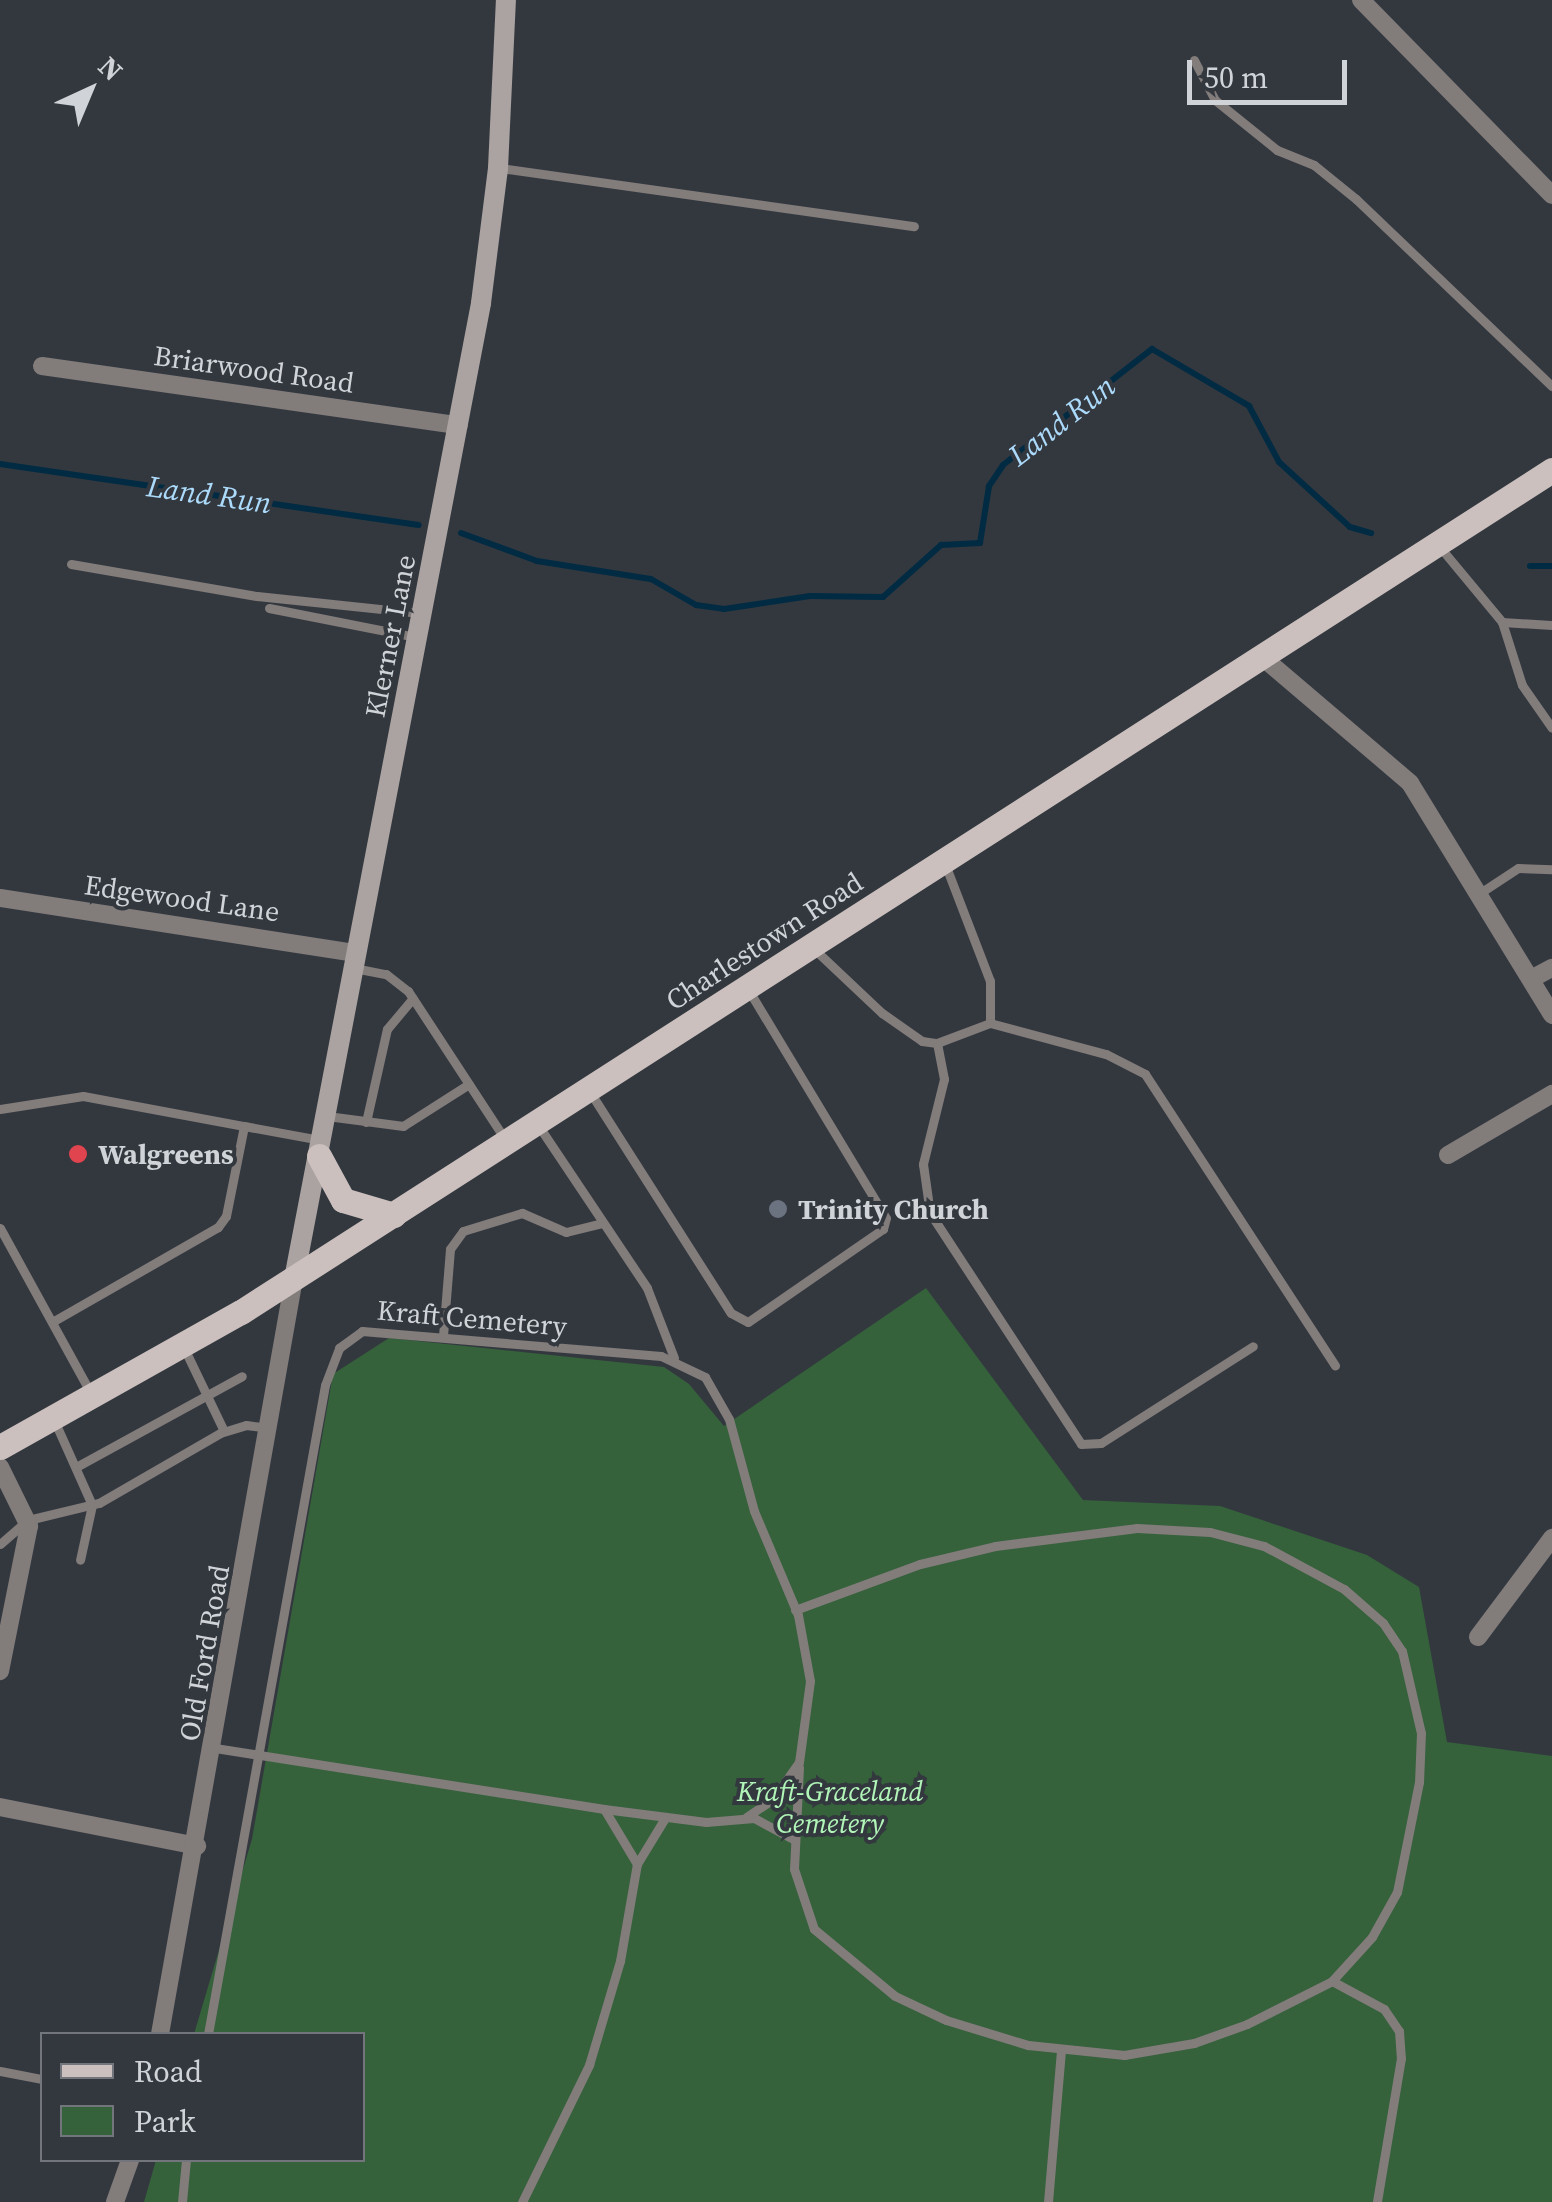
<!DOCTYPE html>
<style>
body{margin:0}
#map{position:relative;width:1552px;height:2202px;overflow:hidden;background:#33383f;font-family:"Source Serif 4",serif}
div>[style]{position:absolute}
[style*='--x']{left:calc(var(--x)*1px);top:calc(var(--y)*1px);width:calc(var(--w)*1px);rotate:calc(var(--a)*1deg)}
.green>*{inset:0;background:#35613b}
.stream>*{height:6px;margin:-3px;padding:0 3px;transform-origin:3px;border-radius:3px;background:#002b43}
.lane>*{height:9px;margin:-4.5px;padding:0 4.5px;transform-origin:4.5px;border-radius:4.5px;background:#827c7b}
.street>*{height:18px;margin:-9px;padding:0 9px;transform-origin:9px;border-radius:9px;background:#827c7b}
.secondary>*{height:20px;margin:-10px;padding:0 10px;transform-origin:10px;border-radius:10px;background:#aba3a1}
.primary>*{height:25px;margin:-12.5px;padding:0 12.5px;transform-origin:12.5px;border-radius:12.5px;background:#cbc0be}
.dots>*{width:28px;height:28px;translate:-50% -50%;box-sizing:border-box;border:5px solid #33383f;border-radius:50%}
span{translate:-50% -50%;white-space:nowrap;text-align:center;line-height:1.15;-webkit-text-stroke:8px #33383f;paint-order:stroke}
.street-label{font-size:28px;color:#d0d4d8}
.poi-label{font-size:28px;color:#d0d4d8;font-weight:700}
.left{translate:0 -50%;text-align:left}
.park-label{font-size:28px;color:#b1f6b8;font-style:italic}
.water-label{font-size:30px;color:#acdafa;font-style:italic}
.legend{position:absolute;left:40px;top:2032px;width:325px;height:130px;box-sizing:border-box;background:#33383f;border:2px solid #72767c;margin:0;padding:12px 18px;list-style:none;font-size:30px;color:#d0d4d8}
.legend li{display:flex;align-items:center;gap:20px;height:50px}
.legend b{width:50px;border:2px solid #72767c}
.north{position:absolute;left:40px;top:40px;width:100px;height:100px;-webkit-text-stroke:8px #33383f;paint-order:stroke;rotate:44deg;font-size:28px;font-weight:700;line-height:40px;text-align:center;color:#d0d4d8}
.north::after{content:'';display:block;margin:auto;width:35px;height:45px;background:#d0d4d8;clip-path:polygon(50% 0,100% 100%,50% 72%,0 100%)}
.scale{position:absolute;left:1187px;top:60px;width:160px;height:45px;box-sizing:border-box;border:5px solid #d0d4d8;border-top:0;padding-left:12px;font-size:30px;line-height:35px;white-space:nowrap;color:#d0d4d8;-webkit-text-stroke:8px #33383f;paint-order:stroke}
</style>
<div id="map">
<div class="green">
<i style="clip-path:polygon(926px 1288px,1083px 1500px,1220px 1506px,1367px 1555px,1419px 1587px,1447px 1742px,1552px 1756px,1552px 2202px,144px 2202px,156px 2160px,362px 2160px,362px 2034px,194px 2034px,252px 1839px,333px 1374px,389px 1338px,664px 1367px,689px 1384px,724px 1426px)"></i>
</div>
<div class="stream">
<i style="--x:0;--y:464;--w:423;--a:8.3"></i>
<i style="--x:461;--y:533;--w:81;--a:20.2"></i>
<i style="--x:537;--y:561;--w:115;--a:9"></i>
<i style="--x:651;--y:579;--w:52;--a:30"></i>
<i style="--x:696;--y:605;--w:28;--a:8"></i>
<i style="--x:724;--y:609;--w:87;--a:-8.6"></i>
<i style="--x:810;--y:596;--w:73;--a:0.8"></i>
<i style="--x:883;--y:597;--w:78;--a:-41.9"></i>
<i style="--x:941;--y:545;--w:39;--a:-3"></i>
<i style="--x:980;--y:543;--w:58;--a:-81"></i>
<i style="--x:989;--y:486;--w:25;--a:-56"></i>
<i style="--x:1003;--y:465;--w:189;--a:-37.9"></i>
<i style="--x:1152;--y:349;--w:113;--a:30.4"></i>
<i style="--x:1249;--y:406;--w:64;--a:61.8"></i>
<i style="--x:1279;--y:462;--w:96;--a:42.5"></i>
<i style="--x:1350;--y:527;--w:22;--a:16"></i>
<i style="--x:1530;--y:566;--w:22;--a:0"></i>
</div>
<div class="lane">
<i style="--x:1194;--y:60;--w:45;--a:62.3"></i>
<i style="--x:1215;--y:100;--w:80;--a:38.9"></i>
<i style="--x:1277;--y:150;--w:40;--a:22"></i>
<i style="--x:1314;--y:165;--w:54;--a:39"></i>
<i style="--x:1356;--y:199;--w:271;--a:43.7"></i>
<i style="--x:500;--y:168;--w:418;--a:8"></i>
<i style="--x:1439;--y:546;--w:99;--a:50.3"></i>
<i style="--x:1502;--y:622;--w:66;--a:72.4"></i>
<i style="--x:1522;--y:685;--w:52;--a:55.1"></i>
<i style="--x:71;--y:564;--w:189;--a:9.8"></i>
<i style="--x:257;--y:596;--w:164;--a:6"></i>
<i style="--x:269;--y:608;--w:149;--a:11.2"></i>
<i style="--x:1502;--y:622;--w:50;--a:3.4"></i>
<i style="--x:945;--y:864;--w:125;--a:69"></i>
<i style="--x:990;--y:981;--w:42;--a:90"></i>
<i style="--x:1480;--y:893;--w:45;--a:-33.3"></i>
<i style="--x:1518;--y:868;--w:34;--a:2"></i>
<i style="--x:813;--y:948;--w:95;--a:43.3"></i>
<i style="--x:882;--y:1013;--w:49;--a:35"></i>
<i style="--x:922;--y:1041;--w:15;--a:8"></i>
<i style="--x:937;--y:1043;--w:57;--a:-20.7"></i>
<i style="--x:990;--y:1023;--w:120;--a:15"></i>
<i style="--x:1106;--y:1054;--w:44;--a:27.1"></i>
<i style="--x:1145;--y:1074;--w:348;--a:56.9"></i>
<i style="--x:354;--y:968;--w:33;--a:11"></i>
<i style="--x:386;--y:974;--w:28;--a:38"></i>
<i style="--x:408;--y:991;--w:177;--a:56.8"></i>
<i style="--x:937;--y:1043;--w:37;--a:79"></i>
<i style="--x:944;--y:1079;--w:88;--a:103.9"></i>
<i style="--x:923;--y:1164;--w:49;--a:81.9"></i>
<i style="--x:930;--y:1213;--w:276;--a:56.8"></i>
<i style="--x:1081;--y:1444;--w:20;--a:-3"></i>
<i style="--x:1101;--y:1443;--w:180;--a:-32.5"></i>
<i style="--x:590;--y:1092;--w:262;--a:57.5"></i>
<i style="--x:731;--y:1313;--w:19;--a:28"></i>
<i style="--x:748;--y:1322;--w:164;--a:-34.6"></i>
<i style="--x:883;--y:1229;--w:11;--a:-75"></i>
<i style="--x:886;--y:1218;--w:265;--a:-121.1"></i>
<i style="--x:0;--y:1109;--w:84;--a:-8.9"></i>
<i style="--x:83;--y:1096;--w:164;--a:10.6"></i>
<i style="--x:244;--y:1126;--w:92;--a:101.3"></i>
<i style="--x:226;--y:1216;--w:14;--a:126"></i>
<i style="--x:218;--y:1227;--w:191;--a:150.2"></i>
<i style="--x:327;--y:1116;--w:77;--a:7.5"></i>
<i style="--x:403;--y:1126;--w:78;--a:-32.5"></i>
<i style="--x:366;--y:1122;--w:95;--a:-77.3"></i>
<i style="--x:387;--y:1029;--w:40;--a:-50"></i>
<i style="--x:538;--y:1125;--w:196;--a:56.2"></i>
<i style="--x:647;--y:1288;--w:75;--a:68.9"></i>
<i style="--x:244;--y:1126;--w:77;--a:10.4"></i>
<i style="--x:0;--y:1228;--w:187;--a:61.2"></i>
<i style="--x:443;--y:1336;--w:87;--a:-85.4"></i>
<i style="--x:450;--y:1249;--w:22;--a:-54"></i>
<i style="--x:463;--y:1231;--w:62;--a:-17"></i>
<i style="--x:522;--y:1213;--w:48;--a:23.4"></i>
<i style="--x:566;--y:1232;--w:38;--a:-14"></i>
<i style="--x:184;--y:1348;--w:92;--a:64.3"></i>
<i style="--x:54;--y:1420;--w:93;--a:65.9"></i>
<i style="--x:92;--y:1505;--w:56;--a:102.3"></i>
<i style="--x:76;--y:1467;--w:189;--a:-28.7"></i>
<i style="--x:0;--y:1544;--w:37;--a:-41"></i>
<i style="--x:28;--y:1520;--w:73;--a:-13.5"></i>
<i style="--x:99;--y:1503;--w:140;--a:-30"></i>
<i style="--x:220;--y:1433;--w:27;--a:-17"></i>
<i style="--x:246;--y:1425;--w:25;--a:7"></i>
<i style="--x:795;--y:1610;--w:133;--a:-20.2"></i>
<i style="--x:920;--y:1564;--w:77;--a:-13.5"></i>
<i style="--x:995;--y:1546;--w:143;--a:-7.2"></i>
<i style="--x:1137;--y:1528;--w:73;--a:3.1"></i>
<i style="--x:1210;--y:1532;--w:56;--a:14.5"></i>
<i style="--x:1264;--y:1546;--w:91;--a:28.3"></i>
<i style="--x:1344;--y:1589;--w:52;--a:41.1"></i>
<i style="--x:1383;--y:1623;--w:34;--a:56"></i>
<i style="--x:1402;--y:1651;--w:84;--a:77"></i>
<i style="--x:1421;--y:1733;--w:49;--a:92.3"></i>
<i style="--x:1419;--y:1782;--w:112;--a:101.3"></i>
<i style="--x:1397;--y:1892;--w:51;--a:119.1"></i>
<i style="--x:1372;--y:1937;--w:59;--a:132.3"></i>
<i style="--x:215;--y:1748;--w:394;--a:8.9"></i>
<i style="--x:604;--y:1809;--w:64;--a:59"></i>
<i style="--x:799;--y:1767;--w:102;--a:92.8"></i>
<i style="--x:794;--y:1869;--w:63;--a:71.6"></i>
<i style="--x:814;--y:1929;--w:105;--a:39.6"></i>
<i style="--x:895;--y:1996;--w:56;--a:25.2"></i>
<i style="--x:946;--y:2020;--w:86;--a:17"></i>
<i style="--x:1028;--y:2045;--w:97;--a:5.9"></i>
<i style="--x:1124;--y:2055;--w:71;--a:-9.7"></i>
<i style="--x:1194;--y:2043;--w:56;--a:-19.7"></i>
<i style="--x:1247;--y:2024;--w:95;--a:-26.8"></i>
<i style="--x:1332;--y:1981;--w:59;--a:28.3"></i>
<i style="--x:1384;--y:2009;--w:27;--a:56"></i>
<i style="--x:1399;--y:2031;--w:27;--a:86"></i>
<i style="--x:1401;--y:2058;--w:146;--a:99.5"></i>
<i style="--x:604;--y:1809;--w:103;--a:7.3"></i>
<i style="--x:706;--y:1822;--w:48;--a:-4.8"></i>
<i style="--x:754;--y:1818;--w:44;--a:28.3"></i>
<i style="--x:208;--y:2034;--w:659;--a:-79.78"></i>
<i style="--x:325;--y:1385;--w:40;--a:-69"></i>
<i style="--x:339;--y:1348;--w:29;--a:-36"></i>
<i style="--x:362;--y:1331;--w:300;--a:4.8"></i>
<i style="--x:661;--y:1356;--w:49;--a:25.5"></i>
<i style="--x:705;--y:1377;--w:48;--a:60.3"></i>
<i style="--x:729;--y:1419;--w:95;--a:74.8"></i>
<i style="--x:754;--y:1511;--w:113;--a:67.1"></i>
<i style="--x:798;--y:1615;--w:67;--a:79.7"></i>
<i style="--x:810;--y:1681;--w:82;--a:97.7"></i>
<i style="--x:799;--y:1762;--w:45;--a:125.1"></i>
<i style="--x:773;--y:1799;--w:32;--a:146"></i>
<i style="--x:0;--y:2071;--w:43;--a:10.8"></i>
<i style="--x:182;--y:2202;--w:42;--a:-84.6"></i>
<i style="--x:522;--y:2202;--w:153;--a:-63.9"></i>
<i style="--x:589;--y:2065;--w:109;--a:-73.4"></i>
<i style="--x:620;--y:1961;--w:98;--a:-80.1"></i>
<i style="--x:637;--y:1864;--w:54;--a:-58.7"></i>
<i style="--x:1048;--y:2202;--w:153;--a:-85.1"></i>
</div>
<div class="street">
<i style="--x:1361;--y:0;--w:273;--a:45.6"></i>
<i style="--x:42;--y:366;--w:421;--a:8.1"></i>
<i style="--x:1261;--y:656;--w:196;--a:40.4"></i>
<i style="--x:1410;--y:783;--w:272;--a:58.5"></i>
<i style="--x:0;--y:898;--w:360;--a:8.8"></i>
<i style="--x:1531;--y:979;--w:24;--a:-28"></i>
<i style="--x:1448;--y:1155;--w:121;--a:-30.4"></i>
<i style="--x:0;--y:1467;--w:66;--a:63.8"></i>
<i style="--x:29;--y:1526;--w:148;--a:101.3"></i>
<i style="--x:1478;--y:1637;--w:124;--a:-53.2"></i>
<i style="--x:0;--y:1807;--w:201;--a:11.2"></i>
<i style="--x:160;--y:2034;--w:767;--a:-79.94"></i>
<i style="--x:115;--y:2202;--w:45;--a:-70.3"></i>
</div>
<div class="secondary">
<i style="--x:294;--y:1279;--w:994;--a:-79.15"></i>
<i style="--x:481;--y:303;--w:136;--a:-82.8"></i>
<i style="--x:498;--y:168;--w:168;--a:-87.3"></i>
</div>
<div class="primary">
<i style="--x:319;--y:1156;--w:50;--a:61.4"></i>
<i style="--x:343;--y:1200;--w:53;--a:16.4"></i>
<i style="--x:0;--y:1447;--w:276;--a:-29.3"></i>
<i style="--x:241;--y:1312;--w:1558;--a:-32.71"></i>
</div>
<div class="dots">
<i style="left:78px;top:1154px;background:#e0444e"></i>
<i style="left:778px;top:1209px;background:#6b7280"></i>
</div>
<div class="street-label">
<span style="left:254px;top:369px;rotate:8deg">Briarwood Road</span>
<span style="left:390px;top:636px;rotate:-79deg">Klerner Lane</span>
<span style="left:182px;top:898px;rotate:8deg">Edgewood Lane</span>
<span style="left:764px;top:941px;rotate:-33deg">Charlestown Road</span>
<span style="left:472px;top:1318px;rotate:5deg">Kraft Cemetery</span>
<span style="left:204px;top:1653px;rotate:-80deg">Old Ford Road</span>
</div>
<div class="poi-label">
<span class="left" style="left:98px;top:1154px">Walgreens</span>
<span class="left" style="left:798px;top:1209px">Trinity Church</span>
</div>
<div class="park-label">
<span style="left:830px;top:1807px">Kraft-Graceland<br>Cemetery</span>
</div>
<div class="water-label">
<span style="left:1062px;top:421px;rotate:-38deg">Land Run</span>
<span style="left:209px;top:495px;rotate:8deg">Land Run</span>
</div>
<ul class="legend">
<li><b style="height:12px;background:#cbc0be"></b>Road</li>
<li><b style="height:28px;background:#35613b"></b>Park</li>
</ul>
<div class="north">N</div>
<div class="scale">50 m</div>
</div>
